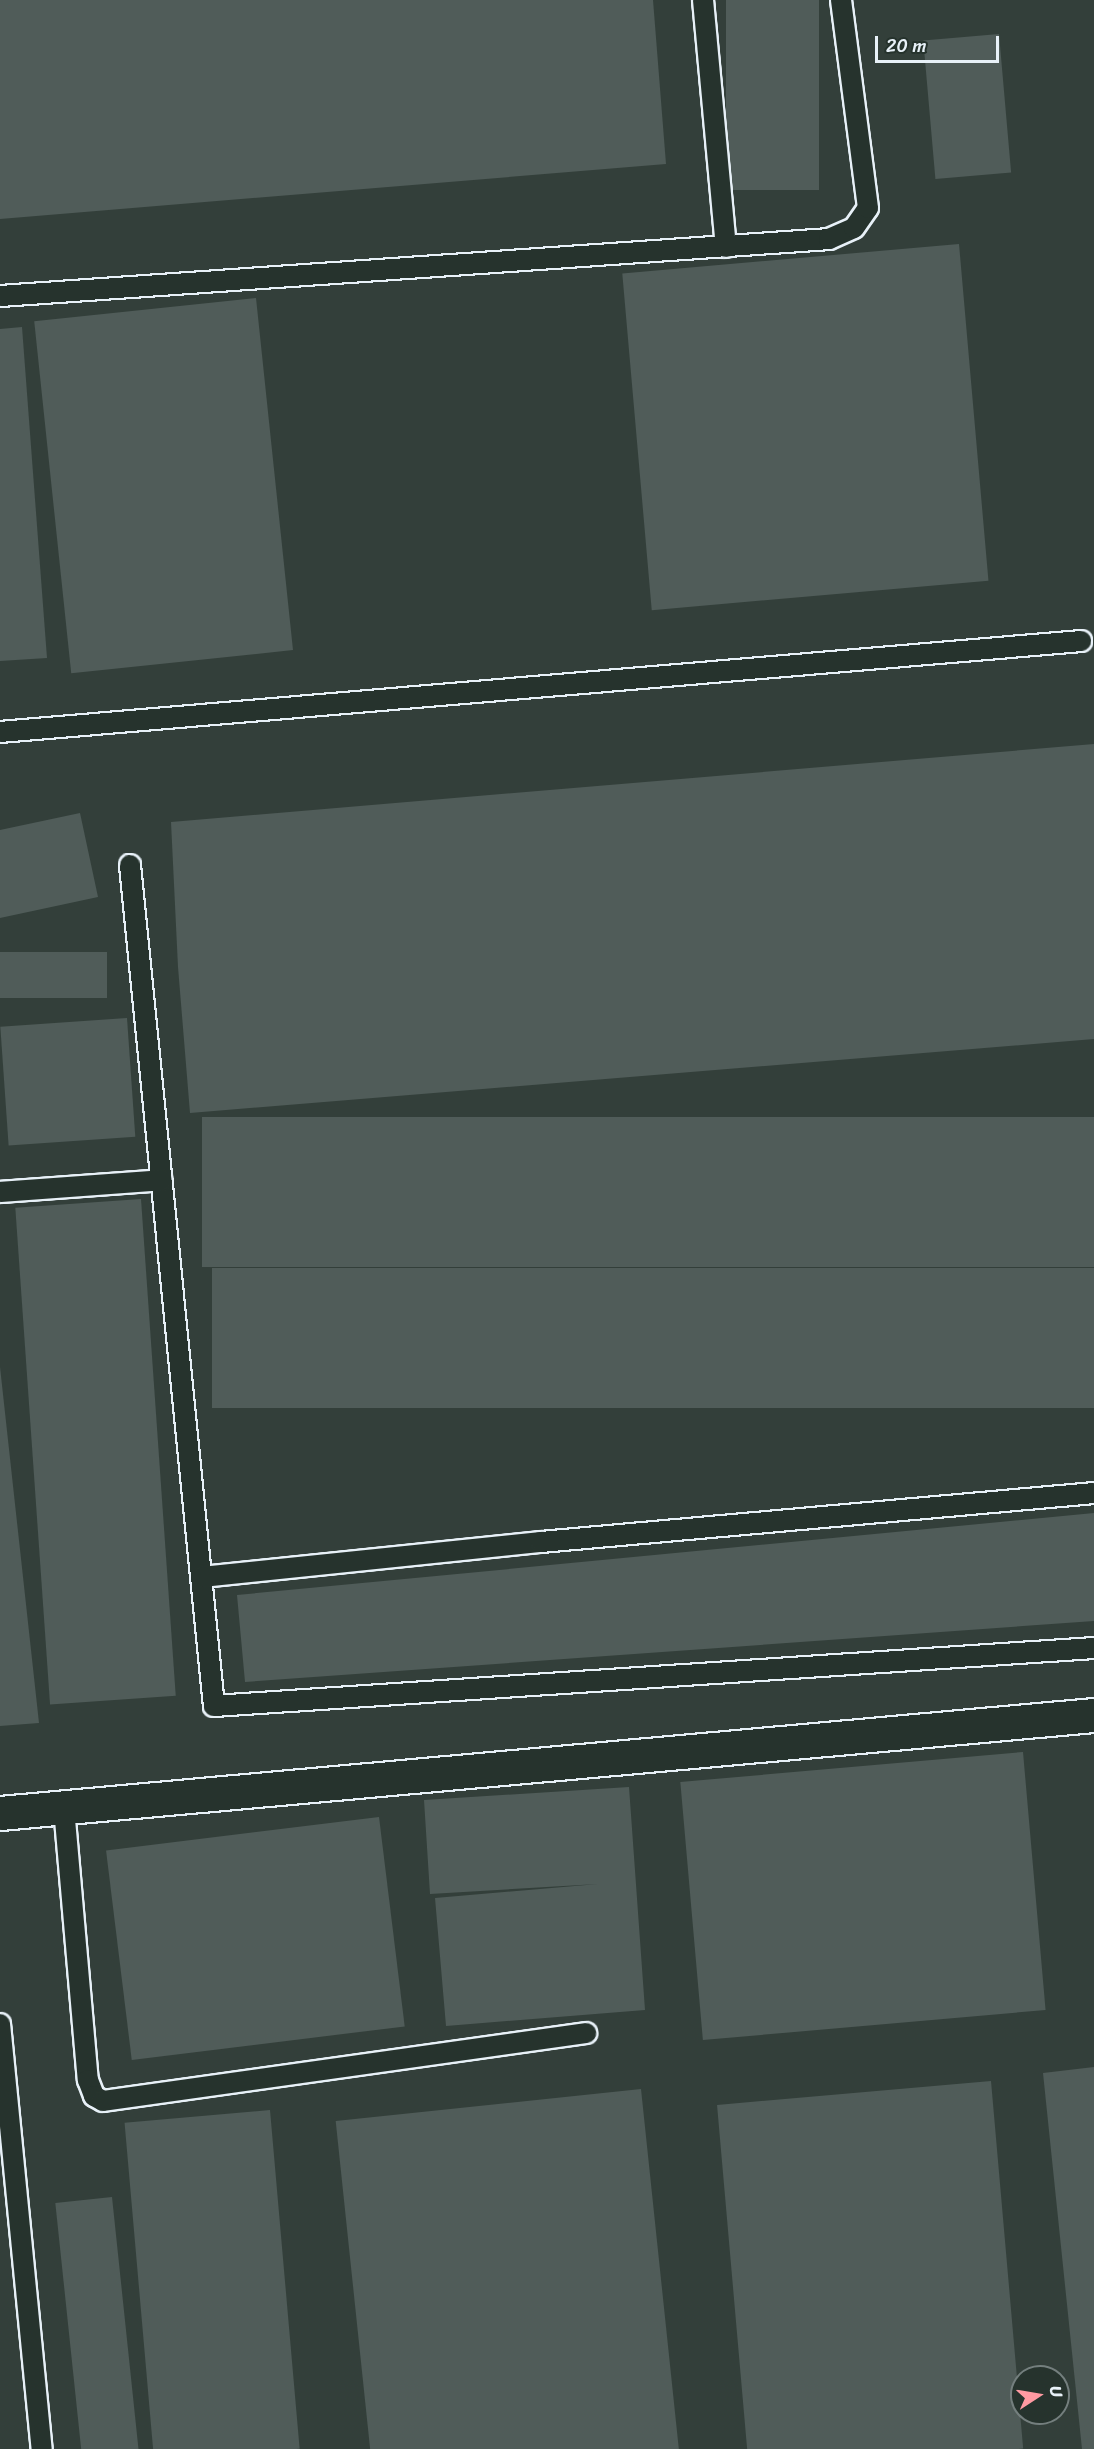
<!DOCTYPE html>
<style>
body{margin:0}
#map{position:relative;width:1094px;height:2449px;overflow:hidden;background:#26332d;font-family:Sriracha,sans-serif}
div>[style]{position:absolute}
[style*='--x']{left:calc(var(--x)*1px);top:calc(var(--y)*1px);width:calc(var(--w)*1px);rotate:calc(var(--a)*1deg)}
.built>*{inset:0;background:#333f3a}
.building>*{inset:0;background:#505c59;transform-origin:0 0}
.roads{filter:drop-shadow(2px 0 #e8f1f8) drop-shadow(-2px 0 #e8f1f8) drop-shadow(0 2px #e8f1f8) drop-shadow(0 -2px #e8f1f8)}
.service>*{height:20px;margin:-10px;padding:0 10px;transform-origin:10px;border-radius:10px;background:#26332d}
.minor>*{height:33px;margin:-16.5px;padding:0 16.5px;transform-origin:16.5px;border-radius:16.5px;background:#26332d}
span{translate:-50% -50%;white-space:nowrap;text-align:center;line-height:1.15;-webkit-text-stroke:4.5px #26332d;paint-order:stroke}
.north{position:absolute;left:1010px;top:2365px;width:60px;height:60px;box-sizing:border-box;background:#26332d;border:2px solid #747f7e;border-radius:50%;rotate:78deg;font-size:16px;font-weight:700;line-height:24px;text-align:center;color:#e8f1f8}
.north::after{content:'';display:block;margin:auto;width:21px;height:27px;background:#ff9aa2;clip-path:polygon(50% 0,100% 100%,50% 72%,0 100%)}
.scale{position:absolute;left:875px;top:36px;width:124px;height:27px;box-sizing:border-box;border:3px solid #e8f1f8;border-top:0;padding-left:8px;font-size:18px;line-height:21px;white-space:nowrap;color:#e8f1f8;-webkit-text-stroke:4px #26332d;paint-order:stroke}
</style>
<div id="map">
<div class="built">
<i style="clip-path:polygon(evenodd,0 0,1094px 0,1094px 2449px,0 2449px,0 0,1022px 2377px,1058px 2377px,1058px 2413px,1022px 2413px,1022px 2377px)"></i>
</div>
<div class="building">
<i style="clip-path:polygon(0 0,653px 0,666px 164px,0 219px)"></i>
<i style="left:726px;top:0;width:93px;height:190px"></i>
<i style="left:999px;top:34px;width:139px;height:76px;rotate:85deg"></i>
<i style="left:959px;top:244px;width:338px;height:338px;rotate:85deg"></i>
<i style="left:256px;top:298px;width:354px;height:223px;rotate:84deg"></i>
<i style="clip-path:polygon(22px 327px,47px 658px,0 661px,0 329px)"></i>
<i style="clip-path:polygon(1094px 744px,1094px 1039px,190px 1113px,178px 967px,171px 822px)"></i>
<i style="clip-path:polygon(80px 813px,98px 897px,0 918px,0 830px)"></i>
<i style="left:0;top:952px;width:107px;height:46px"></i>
<i style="left:127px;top:1018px;width:119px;height:127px;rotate:86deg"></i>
<i style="left:1094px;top:1117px;width:150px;height:892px;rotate:90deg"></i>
<i style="left:141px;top:1199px;width:498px;height:126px;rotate:86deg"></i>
<i style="left:1094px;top:1268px;width:140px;height:882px;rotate:90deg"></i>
<i style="clip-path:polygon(0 1367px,39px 1723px,0 1726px)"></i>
<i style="clip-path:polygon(1094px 1513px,1094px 1621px,245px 1682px,237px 1595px)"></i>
<i style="left:1023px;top:1752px;width:259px;height:344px;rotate:85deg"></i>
<i style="clip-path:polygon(629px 1787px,645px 2010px,446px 2026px,435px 1898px,598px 1884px,430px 1894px,424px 1800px)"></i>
<i style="left:379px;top:1817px;width:211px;height:275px;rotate:83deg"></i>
<i style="clip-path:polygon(1094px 2067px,1094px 2449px,1082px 2449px,1043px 2073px)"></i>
<i style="left:991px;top:2081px;width:369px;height:275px;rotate:85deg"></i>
<i style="left:641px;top:2089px;width:362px;height:307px;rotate:84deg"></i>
<i style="left:270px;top:2110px;width:340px;height:146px;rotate:85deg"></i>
<i style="left:112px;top:2197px;width:254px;height:57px;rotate:84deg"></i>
</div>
<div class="roads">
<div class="service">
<i style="--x:703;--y:0;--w:248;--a:84.7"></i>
<i style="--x:0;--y:296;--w:831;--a:-3.93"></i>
<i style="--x:829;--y:239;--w:27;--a:-24"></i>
<i style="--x:854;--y:228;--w:24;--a:-55"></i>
<i style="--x:868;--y:208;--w:210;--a:-97.4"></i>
<i style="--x:0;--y:732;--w:1085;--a:-4.81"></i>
<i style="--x:130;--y:865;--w:845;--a:84.3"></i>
<i style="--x:214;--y:1706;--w:882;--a:-3.77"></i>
<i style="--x:0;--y:1192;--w:162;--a:-4.2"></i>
<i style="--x:202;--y:1577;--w:341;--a:-5.9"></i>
<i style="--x:541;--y:1542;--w:555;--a:-5.06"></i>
<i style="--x:64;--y:1808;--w:273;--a:85"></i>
<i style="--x:88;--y:2080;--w:17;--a:69"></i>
<i style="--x:94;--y:2096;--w:10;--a:29"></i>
<i style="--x:103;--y:2101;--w:488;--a:-8"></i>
<i style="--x:0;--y:2024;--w:427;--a:84.4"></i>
</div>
<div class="minor">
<i style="--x:0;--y:1813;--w:1098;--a:-5.12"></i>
</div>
</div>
<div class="north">U</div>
<div class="scale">20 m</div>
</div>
